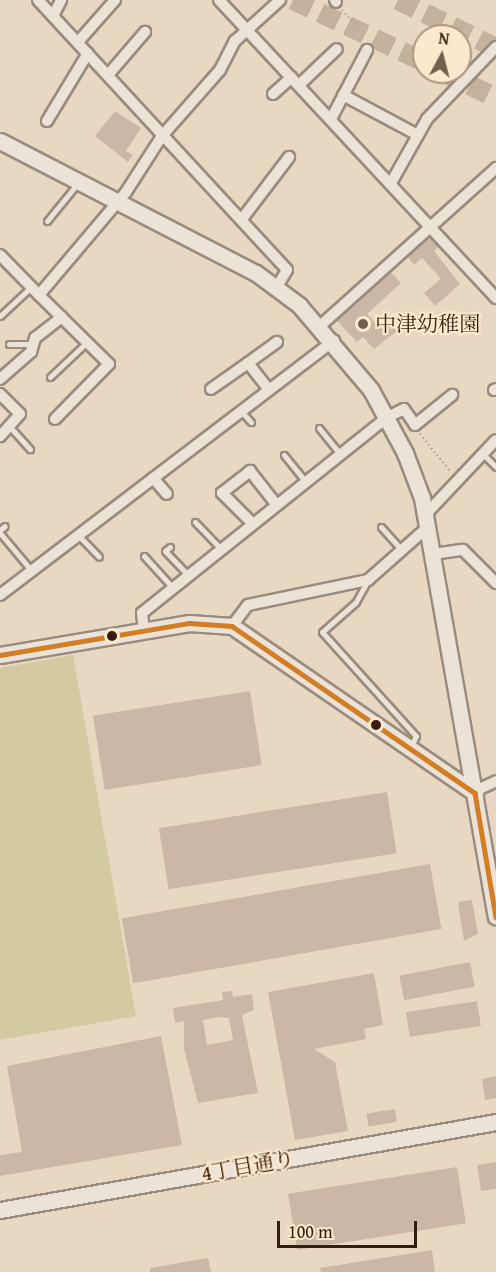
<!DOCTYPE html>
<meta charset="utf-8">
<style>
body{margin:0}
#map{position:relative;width:496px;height:1272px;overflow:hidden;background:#e9d8c1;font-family:"Gentium Book Plus","Noto Serif JP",serif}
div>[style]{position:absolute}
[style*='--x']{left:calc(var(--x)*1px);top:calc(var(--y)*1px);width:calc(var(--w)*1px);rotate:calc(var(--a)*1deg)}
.green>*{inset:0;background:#d3caa2}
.building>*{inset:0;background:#ccb7a6;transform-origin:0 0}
.highway-tunnel>*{height:20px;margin-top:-10px;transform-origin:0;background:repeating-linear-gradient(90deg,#c5b29e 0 20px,transparent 0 30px)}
.path>*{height:1.5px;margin-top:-0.75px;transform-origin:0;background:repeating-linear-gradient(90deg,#aaa196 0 1.5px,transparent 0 4.5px)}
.roads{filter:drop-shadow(2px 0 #998c7e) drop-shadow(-2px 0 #998c7e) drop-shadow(0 2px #998c7e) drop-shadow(0 -2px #998c7e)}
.lane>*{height:5px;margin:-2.5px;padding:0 2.5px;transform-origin:2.5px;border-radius:2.5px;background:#ece3d8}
.street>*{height:10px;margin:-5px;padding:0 5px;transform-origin:5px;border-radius:5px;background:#ece3d8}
.secondary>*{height:15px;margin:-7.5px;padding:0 7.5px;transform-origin:7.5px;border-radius:7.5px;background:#ece3d8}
.bus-1>*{height:4.5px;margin:-2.25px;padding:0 2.25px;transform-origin:2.25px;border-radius:2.25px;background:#d37d24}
.dots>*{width:16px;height:16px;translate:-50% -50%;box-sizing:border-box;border:3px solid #fce8cc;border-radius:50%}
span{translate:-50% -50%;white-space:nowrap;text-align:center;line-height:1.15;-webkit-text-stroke:4.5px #fce8cc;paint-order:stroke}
.poi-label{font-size:21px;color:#361c10}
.left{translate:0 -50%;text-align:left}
.street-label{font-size:21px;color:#361c10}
.north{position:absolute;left:412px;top:24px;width:60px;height:60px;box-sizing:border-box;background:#fce8cc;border:2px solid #ad9681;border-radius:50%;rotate:7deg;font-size:16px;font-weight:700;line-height:24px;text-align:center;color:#361c10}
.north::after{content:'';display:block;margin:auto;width:21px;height:27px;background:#755e4e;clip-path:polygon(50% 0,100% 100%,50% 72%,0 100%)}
.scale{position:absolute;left:277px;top:1221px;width:140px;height:27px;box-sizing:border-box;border:3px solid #361c10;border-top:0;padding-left:8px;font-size:18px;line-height:21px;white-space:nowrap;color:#361c10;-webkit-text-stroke:4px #fce8cc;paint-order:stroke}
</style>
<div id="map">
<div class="green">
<i style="clip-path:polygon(73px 655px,136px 1016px,0 1040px,0 668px)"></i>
</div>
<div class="building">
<i style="clip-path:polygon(115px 111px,141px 128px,126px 151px,133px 155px,128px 162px,95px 136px)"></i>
<i style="clip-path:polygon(430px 238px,438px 247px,434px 251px,460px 284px,435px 306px,424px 293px,441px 279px,422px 258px,414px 265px,408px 257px)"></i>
<i style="clip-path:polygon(391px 272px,401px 283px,367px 314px,381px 329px,391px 322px,397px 331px,374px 349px,363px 337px,357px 342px,337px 321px)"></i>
<i style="left:250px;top:691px;width:75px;height:159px;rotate:81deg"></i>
<i style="left:387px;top:792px;width:62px;height:231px;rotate:81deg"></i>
<i style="left:430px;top:864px;width:66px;height:313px;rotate:80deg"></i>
<i style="clip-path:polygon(472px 900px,478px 934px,464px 941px,458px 902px)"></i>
<i style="left:470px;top:962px;width:25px;height:72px;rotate:79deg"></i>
<i style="clip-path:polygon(374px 973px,383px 1025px,364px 1029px,366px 1039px,314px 1049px,335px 1062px,348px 1131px,295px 1140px,268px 992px)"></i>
<i style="clip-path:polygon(evenodd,232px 991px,233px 997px,252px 994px,254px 1010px,242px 1015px,258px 1093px,198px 1103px,184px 1049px,184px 1021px,175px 1023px,173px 1008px,223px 1000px,222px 992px,232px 991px,218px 1017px,229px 1018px,233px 1040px,207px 1045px,203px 1020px,218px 1017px)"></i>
<i style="left:477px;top:1001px;width:25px;height:72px;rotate:81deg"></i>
<i style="clip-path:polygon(161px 1036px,182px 1145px,0 1176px,0 1155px,22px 1152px,7px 1066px)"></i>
<i style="clip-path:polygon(496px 1076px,496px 1098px,485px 1100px,482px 1079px)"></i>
<i style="left:395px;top:1109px;width:13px;height:29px;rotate:81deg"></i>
<i style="clip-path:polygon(496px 1162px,496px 1189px,481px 1191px,477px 1165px)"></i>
<i style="left:457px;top:1167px;width:57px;height:171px;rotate:81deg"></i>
<i style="clip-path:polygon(432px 1250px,435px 1272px,321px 1272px,320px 1268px)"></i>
<i style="clip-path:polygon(208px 1258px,211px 1272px,150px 1272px,150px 1268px)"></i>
</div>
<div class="highway-tunnel">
<i style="--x:293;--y:0;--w:145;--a:25.3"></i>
<i style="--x:398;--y:0;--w:109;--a:26.1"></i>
<i style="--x:443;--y:72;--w:59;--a:26.1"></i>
</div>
<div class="path">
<i style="--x:342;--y:10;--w:25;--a:47"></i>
<i style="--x:420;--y:434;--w:49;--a:50.8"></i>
</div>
<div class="roads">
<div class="lane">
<i style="--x:47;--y:221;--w:49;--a:-50.8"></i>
<i style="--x:0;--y:316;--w:42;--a:-43.1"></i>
<i style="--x:9;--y:344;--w:24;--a:0"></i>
<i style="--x:50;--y:377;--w:51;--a:-43.4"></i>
<i style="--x:241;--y:411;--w:15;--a:48"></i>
<i style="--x:10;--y:427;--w:30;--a:48"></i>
<i style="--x:319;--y:428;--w:33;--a:51"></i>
<i style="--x:483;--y:454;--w:18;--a:45"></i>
<i style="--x:284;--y:455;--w:33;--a:51"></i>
<i style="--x:195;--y:522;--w:37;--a:46"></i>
<i style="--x:381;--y:527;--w:31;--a:48"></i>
<i style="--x:0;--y:530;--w:6;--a:-39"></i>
<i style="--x:0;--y:533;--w:48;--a:50"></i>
<i style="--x:78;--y:535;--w:30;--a:46"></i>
<i style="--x:170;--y:547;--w:6;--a:141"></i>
<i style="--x:165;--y:551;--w:35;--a:46"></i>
<i style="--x:144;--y:556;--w:43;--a:47.8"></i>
<i style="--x:368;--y:580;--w:25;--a:119"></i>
<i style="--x:356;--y:602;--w:45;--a:138.6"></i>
<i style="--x:322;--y:632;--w:140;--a:47.9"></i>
<i style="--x:416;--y:736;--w:11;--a:117"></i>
</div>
<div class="street">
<i style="--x:38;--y:0;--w:367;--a:47.3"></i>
<i style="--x:287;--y:270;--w:21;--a:121"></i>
<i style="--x:219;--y:0;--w:407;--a:47.1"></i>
<i style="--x:335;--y:0;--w:2;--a:63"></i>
<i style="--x:53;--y:16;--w:18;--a:-63"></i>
<i style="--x:78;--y:42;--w:56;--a:-48.6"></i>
<i style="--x:108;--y:75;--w:57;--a:-49.3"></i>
<i style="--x:299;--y:85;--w:52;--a:-43.5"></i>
<i style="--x:273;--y:94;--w:25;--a:-42"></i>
<i style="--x:343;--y:95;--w:85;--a:28.1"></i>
<i style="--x:331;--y:119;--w:78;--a:-62.4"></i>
<i style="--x:47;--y:121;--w:79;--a:-58.9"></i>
<i style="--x:391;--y:183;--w:73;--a:-60.6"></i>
<i style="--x:427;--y:119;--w:100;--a:-46.2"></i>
<i style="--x:242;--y:219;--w:78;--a:-52.8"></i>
<i style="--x:0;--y:255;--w:56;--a:45.7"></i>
<i style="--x:320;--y:326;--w:237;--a:-41.9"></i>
<i style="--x:248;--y:363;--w:36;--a:-36"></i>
<i style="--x:0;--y:379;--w:41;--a:-41.1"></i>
<i style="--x:31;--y:352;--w:15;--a:-74"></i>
<i style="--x:35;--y:338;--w:34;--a:-38"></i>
<i style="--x:211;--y:389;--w:45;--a:-35.1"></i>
<i style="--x:248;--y:363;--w:34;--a:52"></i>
<i style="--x:494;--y:390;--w:2;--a:-27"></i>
<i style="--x:0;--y:394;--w:28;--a:45"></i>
<i style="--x:20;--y:414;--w:30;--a:132"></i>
<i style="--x:55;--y:419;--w:77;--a:-45.5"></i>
<i style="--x:109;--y:364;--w:98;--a:-135.4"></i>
<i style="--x:39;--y:295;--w:135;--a:-49.8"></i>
<i style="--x:126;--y:192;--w:67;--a:-57.3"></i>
<i style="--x:162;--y:136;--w:88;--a:-48.7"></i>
<i style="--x:220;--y:70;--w:33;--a:-63"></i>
<i style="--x:235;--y:41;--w:61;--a:-42.3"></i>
<i style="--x:153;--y:478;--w:21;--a:49"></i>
<i style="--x:425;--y:515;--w:103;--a:-46.6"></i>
<i style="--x:253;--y:524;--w:44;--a:-135"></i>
<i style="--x:222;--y:493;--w:36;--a:-38"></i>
<i style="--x:250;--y:471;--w:42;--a:51.8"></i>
<i style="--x:433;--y:554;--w:30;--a:-8"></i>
<i style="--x:463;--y:550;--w:47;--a:45"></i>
<i style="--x:0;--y:595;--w:420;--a:-37.3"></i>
<i style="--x:232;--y:626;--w:26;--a:-53"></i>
<i style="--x:248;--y:605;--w:123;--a:-11.8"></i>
<i style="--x:368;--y:580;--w:80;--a:-41.5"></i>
<i style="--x:144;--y:630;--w:17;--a:-97"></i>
<i style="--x:142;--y:613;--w:312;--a:-38.6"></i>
<i style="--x:386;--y:418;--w:20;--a:-27"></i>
<i style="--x:404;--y:409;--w:19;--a:55"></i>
<i style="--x:415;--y:425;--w:48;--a:-39"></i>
<i style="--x:475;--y:791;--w:23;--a:-25"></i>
</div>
<div class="secondary">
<i style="--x:0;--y:141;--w:288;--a:27.3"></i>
<i style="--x:256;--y:273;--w:54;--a:36.7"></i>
<i style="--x:299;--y:305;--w:111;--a:49.7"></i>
<i style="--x:371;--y:390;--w:72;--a:61.6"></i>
<i style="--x:405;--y:453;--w:48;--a:69.3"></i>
<i style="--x:422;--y:498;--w:425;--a:80"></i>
<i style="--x:0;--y:655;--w:192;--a:-9.6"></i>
<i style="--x:189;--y:623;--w:43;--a:4"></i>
<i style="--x:232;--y:626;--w:295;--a:34.5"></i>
<i style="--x:0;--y:1210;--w:504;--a:-10.06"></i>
</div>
</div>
<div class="bus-1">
<i style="--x:0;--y:655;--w:192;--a:-9.6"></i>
<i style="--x:189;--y:623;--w:43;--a:4"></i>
<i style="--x:232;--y:626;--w:295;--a:34.5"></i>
<i style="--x:475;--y:793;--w:126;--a:80.4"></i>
</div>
<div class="dots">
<i style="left:363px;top:324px;background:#755e4e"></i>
<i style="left:112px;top:636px;background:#361c10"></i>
<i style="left:376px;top:725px;background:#361c10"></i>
</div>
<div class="poi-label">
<span class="left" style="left:375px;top:324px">中津幼稚園</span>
</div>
<div class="street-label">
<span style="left:248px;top:1166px;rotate:-10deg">4丁目通り</span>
</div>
<div class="north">N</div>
<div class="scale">100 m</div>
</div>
